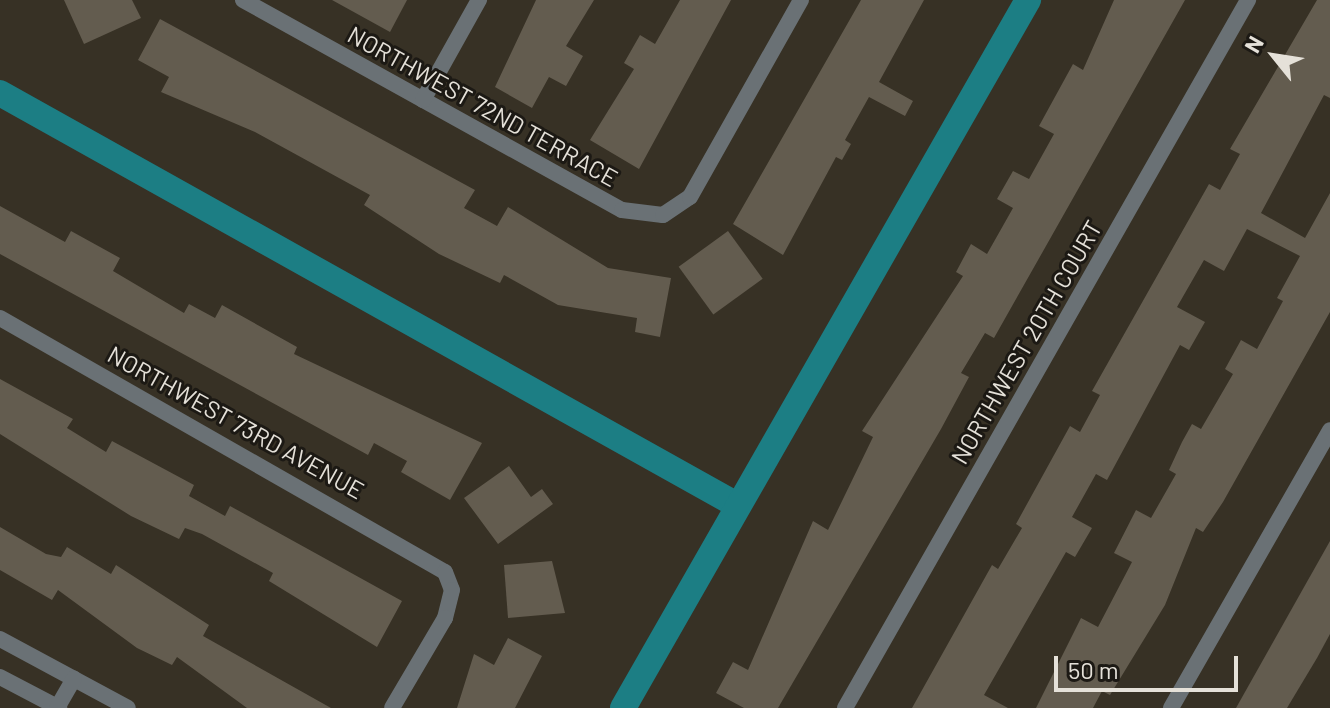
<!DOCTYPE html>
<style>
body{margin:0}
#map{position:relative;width:1330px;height:708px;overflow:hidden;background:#373125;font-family:Barlow,sans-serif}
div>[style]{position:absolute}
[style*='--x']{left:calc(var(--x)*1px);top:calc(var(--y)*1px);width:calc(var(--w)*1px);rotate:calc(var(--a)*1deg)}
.canal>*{height:26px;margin:-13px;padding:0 13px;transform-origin:13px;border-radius:13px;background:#1c7e84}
.building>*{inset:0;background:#635c4f;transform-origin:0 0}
.street>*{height:16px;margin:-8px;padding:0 8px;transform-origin:8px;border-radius:8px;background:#6a7175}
span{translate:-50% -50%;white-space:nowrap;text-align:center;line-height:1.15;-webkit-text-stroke:6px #1c1914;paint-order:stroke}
.street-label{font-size:24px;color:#e5e1d9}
.north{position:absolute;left:1234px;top:16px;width:80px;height:80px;-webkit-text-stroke:6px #1c1914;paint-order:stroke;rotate:300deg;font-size:22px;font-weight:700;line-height:32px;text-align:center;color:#e5e1d9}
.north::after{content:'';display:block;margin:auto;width:28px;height:36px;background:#e5e1d9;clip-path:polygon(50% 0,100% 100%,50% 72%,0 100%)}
.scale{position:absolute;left:1054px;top:656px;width:184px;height:36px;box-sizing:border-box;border:4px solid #e5e1d9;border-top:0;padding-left:10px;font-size:24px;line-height:28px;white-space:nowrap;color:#e5e1d9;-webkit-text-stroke:6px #1c1914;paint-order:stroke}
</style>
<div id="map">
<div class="canal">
<i style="--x:0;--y:93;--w:844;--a:29.21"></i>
<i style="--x:623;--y:708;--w:816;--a:-60.23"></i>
</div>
<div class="building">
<i style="clip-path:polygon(64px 0,132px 0,141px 18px,84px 44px)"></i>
<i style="clip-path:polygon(332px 0,407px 0,390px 32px)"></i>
<i style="clip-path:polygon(536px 0,594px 0,566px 46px,583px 56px,566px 86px,549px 77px,532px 108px,495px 87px)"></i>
<i style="clip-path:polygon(680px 0,731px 0,639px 169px,590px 140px,634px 69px,624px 63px,640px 35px,655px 44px)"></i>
<i style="clip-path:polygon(861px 0,924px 0,879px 82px,913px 101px,905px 116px,869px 97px,845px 140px,851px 144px,842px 160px,836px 157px,783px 255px,733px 224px)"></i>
<i style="clip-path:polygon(1114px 0,1185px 0,994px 338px,985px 333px,961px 373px,969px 377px,941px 429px,778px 708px,744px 708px,716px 693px,733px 662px,748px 670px,813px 521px,828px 530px,873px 437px,862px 431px,963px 276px,956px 272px,971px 244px,987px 254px,1013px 208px,997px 199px,1013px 171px,1029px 179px,1054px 134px,1039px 126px,1073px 64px,1083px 70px)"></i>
<i style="clip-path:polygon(1317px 0,1330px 0,1330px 98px,1324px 95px,1261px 213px,1305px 238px,1330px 193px,1330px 312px,1223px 502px,1203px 532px,1196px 528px,1165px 605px,1110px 695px,1102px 691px,1093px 708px,1036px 708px,1081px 618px,1098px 627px,1132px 562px,1114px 553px,1136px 510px,1151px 518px,1176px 474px,1169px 470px,1182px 442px,1192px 424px,1201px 429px,1233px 374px,1225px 369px,1241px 340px,1257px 349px,1283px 301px,1277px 298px,1300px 256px,1247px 229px,1224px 271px,1204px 260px,1177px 307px,1205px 322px,1189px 350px,1180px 345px,1107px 480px,1096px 474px,1072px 517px,1092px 528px,1075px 557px,1066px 552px,984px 695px,1008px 708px,912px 708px,992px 565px,998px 569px,1022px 528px,1016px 524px,1070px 426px,1080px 432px,1100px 395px,1092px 391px,1209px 184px,1220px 190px,1240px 154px,1230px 149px)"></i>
<i style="clip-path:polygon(160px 19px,475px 190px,464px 208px,497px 226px,508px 207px,608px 268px,671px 278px,660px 337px,635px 332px,637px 318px,558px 305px,504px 275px,500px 283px,439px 254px,364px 205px,370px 195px,255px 132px,161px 92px,169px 77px,138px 60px)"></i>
<i style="clip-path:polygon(0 206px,65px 242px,71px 231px,120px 258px,113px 271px,184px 313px,189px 304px,215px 318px,222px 305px,297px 347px,294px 354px,482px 443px,450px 500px,401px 472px,407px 461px,374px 443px,368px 455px,0 254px)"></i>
<i style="left:728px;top:231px;width:59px;height:61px;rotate:54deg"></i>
<i style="clip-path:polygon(0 379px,73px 419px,67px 428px,106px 452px,112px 441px,194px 485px,189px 496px,225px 516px,230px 506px,402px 601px,377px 647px,269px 581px,273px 573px,202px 534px,185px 528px,179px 539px,131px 516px,0 434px)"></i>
<i style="clip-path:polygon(509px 466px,531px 497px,542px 489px,553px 504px,498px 544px,464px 498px)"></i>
<i style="clip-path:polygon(0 527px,46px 554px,61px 557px,67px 547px,111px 574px,116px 565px,209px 625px,203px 636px,331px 708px,247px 708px,177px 657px,172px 665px,137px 648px,58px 590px,52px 600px,0 570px)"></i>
<i style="clip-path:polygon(1330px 541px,1330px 634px,1317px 658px,1287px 708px,1236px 708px)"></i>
<i style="clip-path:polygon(552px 561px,565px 613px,508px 618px,504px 565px)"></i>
<i style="clip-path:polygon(508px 638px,542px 656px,515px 708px,457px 708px,474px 654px,494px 665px)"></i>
</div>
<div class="street">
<i style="--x:243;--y:0;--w:433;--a:29"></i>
<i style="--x:622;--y:210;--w:41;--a:7"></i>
<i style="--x:663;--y:215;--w:32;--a:-34"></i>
<i style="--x:690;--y:197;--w:226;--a:-60.6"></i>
<i style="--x:423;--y:100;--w:115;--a:-60.8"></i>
<i style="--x:0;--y:318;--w:512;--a:29.72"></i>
<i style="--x:445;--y:572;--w:19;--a:69"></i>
<i style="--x:452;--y:590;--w:29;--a:104"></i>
<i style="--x:445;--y:618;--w:104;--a:120.5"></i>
<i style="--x:0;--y:639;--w:145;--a:28.3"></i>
<i style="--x:0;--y:677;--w:67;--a:27.7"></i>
<i style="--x:57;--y:708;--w:34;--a:-60"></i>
<i style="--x:845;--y:708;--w:815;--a:-60.35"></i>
<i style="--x:1171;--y:708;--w:320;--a:-60.2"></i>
</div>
<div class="street-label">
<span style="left:483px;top:106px;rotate:29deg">NORTHWEST 72ND TERRACE</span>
<span style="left:1026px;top:342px;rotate:-60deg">NORTHWEST 20TH COURT</span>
<span style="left:236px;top:422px;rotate:29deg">NORTHWEST 73RD AVENUE</span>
</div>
<div class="north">N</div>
<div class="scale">50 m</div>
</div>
